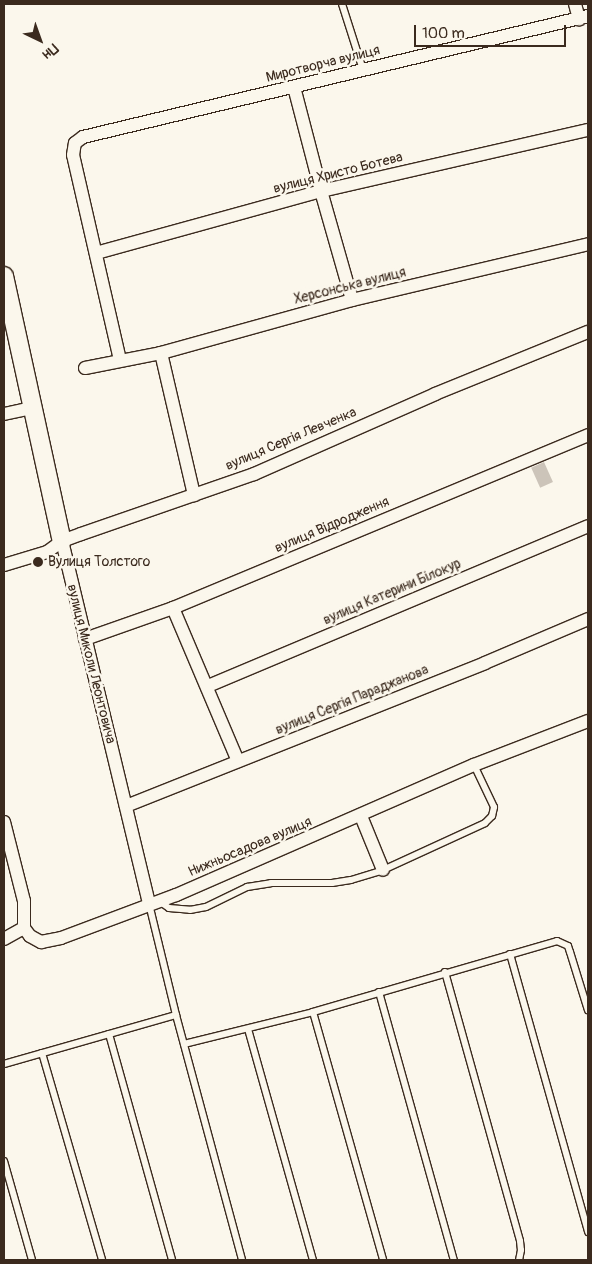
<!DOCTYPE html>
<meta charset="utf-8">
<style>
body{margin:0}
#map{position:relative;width:592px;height:1264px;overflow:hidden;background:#fbf7ec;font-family:Pangolin,sans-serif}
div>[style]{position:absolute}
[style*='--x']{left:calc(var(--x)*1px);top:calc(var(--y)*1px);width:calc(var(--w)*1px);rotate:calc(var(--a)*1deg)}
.building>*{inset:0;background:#ccc4b9;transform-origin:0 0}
.roads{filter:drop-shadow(1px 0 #3b2a1e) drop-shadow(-1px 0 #3b2a1e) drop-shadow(0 1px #3b2a1e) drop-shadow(0 -1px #3b2a1e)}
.lane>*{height:6px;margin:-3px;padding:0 3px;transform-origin:3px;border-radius:3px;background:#fbf7ec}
.street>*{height:12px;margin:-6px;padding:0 6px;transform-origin:6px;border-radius:6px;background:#fbf7ec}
.secondary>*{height:18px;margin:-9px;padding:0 9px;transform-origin:9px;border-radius:9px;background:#fbf7ec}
.dots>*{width:14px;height:14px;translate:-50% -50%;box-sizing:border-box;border:2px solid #fbf7ec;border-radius:50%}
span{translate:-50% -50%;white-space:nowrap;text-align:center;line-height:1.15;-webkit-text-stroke:5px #fbf7ec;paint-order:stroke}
.street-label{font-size:14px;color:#3b2a1e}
.poi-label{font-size:14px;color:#3b2a1e}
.left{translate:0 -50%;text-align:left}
.frame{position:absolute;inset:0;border:5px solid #3b2a1e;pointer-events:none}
.north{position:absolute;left:15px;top:15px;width:50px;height:50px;-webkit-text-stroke:4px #fbf7ec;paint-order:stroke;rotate:138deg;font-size:14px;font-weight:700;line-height:20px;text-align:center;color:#3b2a1e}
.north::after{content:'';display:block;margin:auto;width:18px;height:22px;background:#3b2a1e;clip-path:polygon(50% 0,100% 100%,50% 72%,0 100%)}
.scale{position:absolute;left:414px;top:25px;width:152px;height:22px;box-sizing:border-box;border:2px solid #3b2a1e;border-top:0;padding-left:6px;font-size:15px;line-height:18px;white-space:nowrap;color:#3b2a1e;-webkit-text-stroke:4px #fbf7ec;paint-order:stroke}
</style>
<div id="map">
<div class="building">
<i style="left:544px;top:462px;width:22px;height:14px;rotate:66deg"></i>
</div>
<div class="roads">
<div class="lane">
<i style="--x:342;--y:4;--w:69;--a:72.3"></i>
<i style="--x:159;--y:901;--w:12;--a:35"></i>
<i style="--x:169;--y:908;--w:21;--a:5"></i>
<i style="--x:190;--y:910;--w:16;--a:-11"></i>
<i style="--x:206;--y:907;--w:46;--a:-26"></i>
<i style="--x:247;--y:887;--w:24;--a:-9"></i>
<i style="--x:271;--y:883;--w:61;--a:0"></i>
<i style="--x:332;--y:883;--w:19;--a:-9"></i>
<i style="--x:351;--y:880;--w:34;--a:-17"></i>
<i style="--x:383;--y:870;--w:112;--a:-24.7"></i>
<i style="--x:485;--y:823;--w:10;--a:-45"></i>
<i style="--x:492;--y:816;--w:9;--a:-77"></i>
<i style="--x:494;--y:807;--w:47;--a:-115.5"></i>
<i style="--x:149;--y:904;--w:114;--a:76.3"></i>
<i style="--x:176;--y:1015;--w:254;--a:74.9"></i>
<i style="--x:510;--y:954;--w:289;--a:74.3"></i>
<i style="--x:445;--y:972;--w:279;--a:74.4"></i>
<i style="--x:520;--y:1241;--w:9;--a:84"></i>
<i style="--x:521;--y:1250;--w:10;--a:101"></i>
<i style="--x:379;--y:992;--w:278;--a:74.4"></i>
<i style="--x:313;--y:1012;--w:258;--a:74.2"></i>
<i style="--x:248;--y:1029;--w:240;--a:74.3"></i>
<i style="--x:109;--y:1034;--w:235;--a:74.4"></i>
<i style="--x:184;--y:1044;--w:133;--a:-13.9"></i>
<i style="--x:313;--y:1012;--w:254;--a:-16.2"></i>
<i style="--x:557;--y:941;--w:12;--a:24"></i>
<i style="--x:568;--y:946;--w:6;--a:72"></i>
<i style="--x:570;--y:952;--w:61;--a:72.8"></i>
<i style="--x:42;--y:1053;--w:216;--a:73.8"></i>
<i style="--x:4;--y:1064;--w:179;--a:-15.9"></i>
<i style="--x:4;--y:1161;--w:103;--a:74.2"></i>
</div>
<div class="street">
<i style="--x:575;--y:4;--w:16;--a:75"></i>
<i style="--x:294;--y:87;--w:107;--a:75.4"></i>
<i style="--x:321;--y:191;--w:113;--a:74.1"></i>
<i style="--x:96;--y:253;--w:233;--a:-15.4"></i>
<i style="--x:321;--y:191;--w:274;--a:-12.9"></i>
<i style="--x:161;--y:353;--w:146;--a:76.9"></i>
<i style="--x:120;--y:360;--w:210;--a:-102.9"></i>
<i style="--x:73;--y:155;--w:12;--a:-81"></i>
<i style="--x:75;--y:143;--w:10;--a:-37"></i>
<i style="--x:83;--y:137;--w:519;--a:-13.47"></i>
<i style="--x:85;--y:368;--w:77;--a:-11.2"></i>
<i style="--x:161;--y:353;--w:198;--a:-15.5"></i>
<i style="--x:352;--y:300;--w:243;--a:-13.3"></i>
<i style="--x:4;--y:414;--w:29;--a:-12"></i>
<i style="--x:62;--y:541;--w:373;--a:76.5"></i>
<i style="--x:4;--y:565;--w:45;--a:-16.8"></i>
<i style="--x:47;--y:552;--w:19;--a:-36"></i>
<i style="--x:62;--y:541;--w:20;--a:-20"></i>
<i style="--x:81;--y:534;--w:183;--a:-19.1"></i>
<i style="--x:254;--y:474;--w:198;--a:-23.8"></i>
<i style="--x:435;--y:394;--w:165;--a:-22.1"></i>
<i style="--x:173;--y:608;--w:166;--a:67"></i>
<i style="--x:85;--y:639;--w:93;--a:-19.4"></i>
<i style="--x:173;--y:608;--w:450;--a:-22.6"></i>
<i style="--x:208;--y:686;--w:412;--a:-22.8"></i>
<i style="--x:126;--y:806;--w:386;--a:-21.7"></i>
<i style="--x:485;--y:663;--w:112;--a:-23.1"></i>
<i style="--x:361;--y:816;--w:58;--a:67.8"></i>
<i style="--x:4;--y:822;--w:81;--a:75.8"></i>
<i style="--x:24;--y:901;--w:27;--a:90"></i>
<i style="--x:24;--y:928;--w:10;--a:53"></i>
<i style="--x:30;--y:936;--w:13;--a:29"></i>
<i style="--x:41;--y:942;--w:20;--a:-11"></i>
<i style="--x:61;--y:938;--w:123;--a:-20.5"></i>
<i style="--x:176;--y:895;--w:325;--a:-23.6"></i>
<i style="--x:474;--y:765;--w:122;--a:-21.1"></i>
<i style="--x:4;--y:939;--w:23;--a:-29"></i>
</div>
<div class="secondary">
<i style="--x:4;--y:276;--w:271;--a:77.7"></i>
</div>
</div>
<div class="dots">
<i style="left:38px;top:562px;background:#3b2a1e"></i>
</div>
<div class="street-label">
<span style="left:323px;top:64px;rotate:-14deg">Миротворча вулиця</span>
<span style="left:338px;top:173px;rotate:-14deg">вулиця Христо Ботева</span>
<span style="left:350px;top:286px;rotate:-14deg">Херсонська вулиця</span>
<span style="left:291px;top:439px;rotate:-23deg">вулиця Сергія Левченка</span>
<span style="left:332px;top:525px;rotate:-23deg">вулиця Відродження</span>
<span style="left:392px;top:592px;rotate:-23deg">вулиця Катерини Білокур</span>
<span style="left:91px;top:664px;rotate:76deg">вулиця Миколи Леонтовича</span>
<span style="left:352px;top:700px;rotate:-22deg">вулиця Сергія Параджанова</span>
<span style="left:250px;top:847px;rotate:-23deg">Нижньосадова вулиця</span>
</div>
<div class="poi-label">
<span class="left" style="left:48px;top:562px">Вулиця Толстого</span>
</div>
<div class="frame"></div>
<div class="north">Пн</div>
<div class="scale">100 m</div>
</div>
